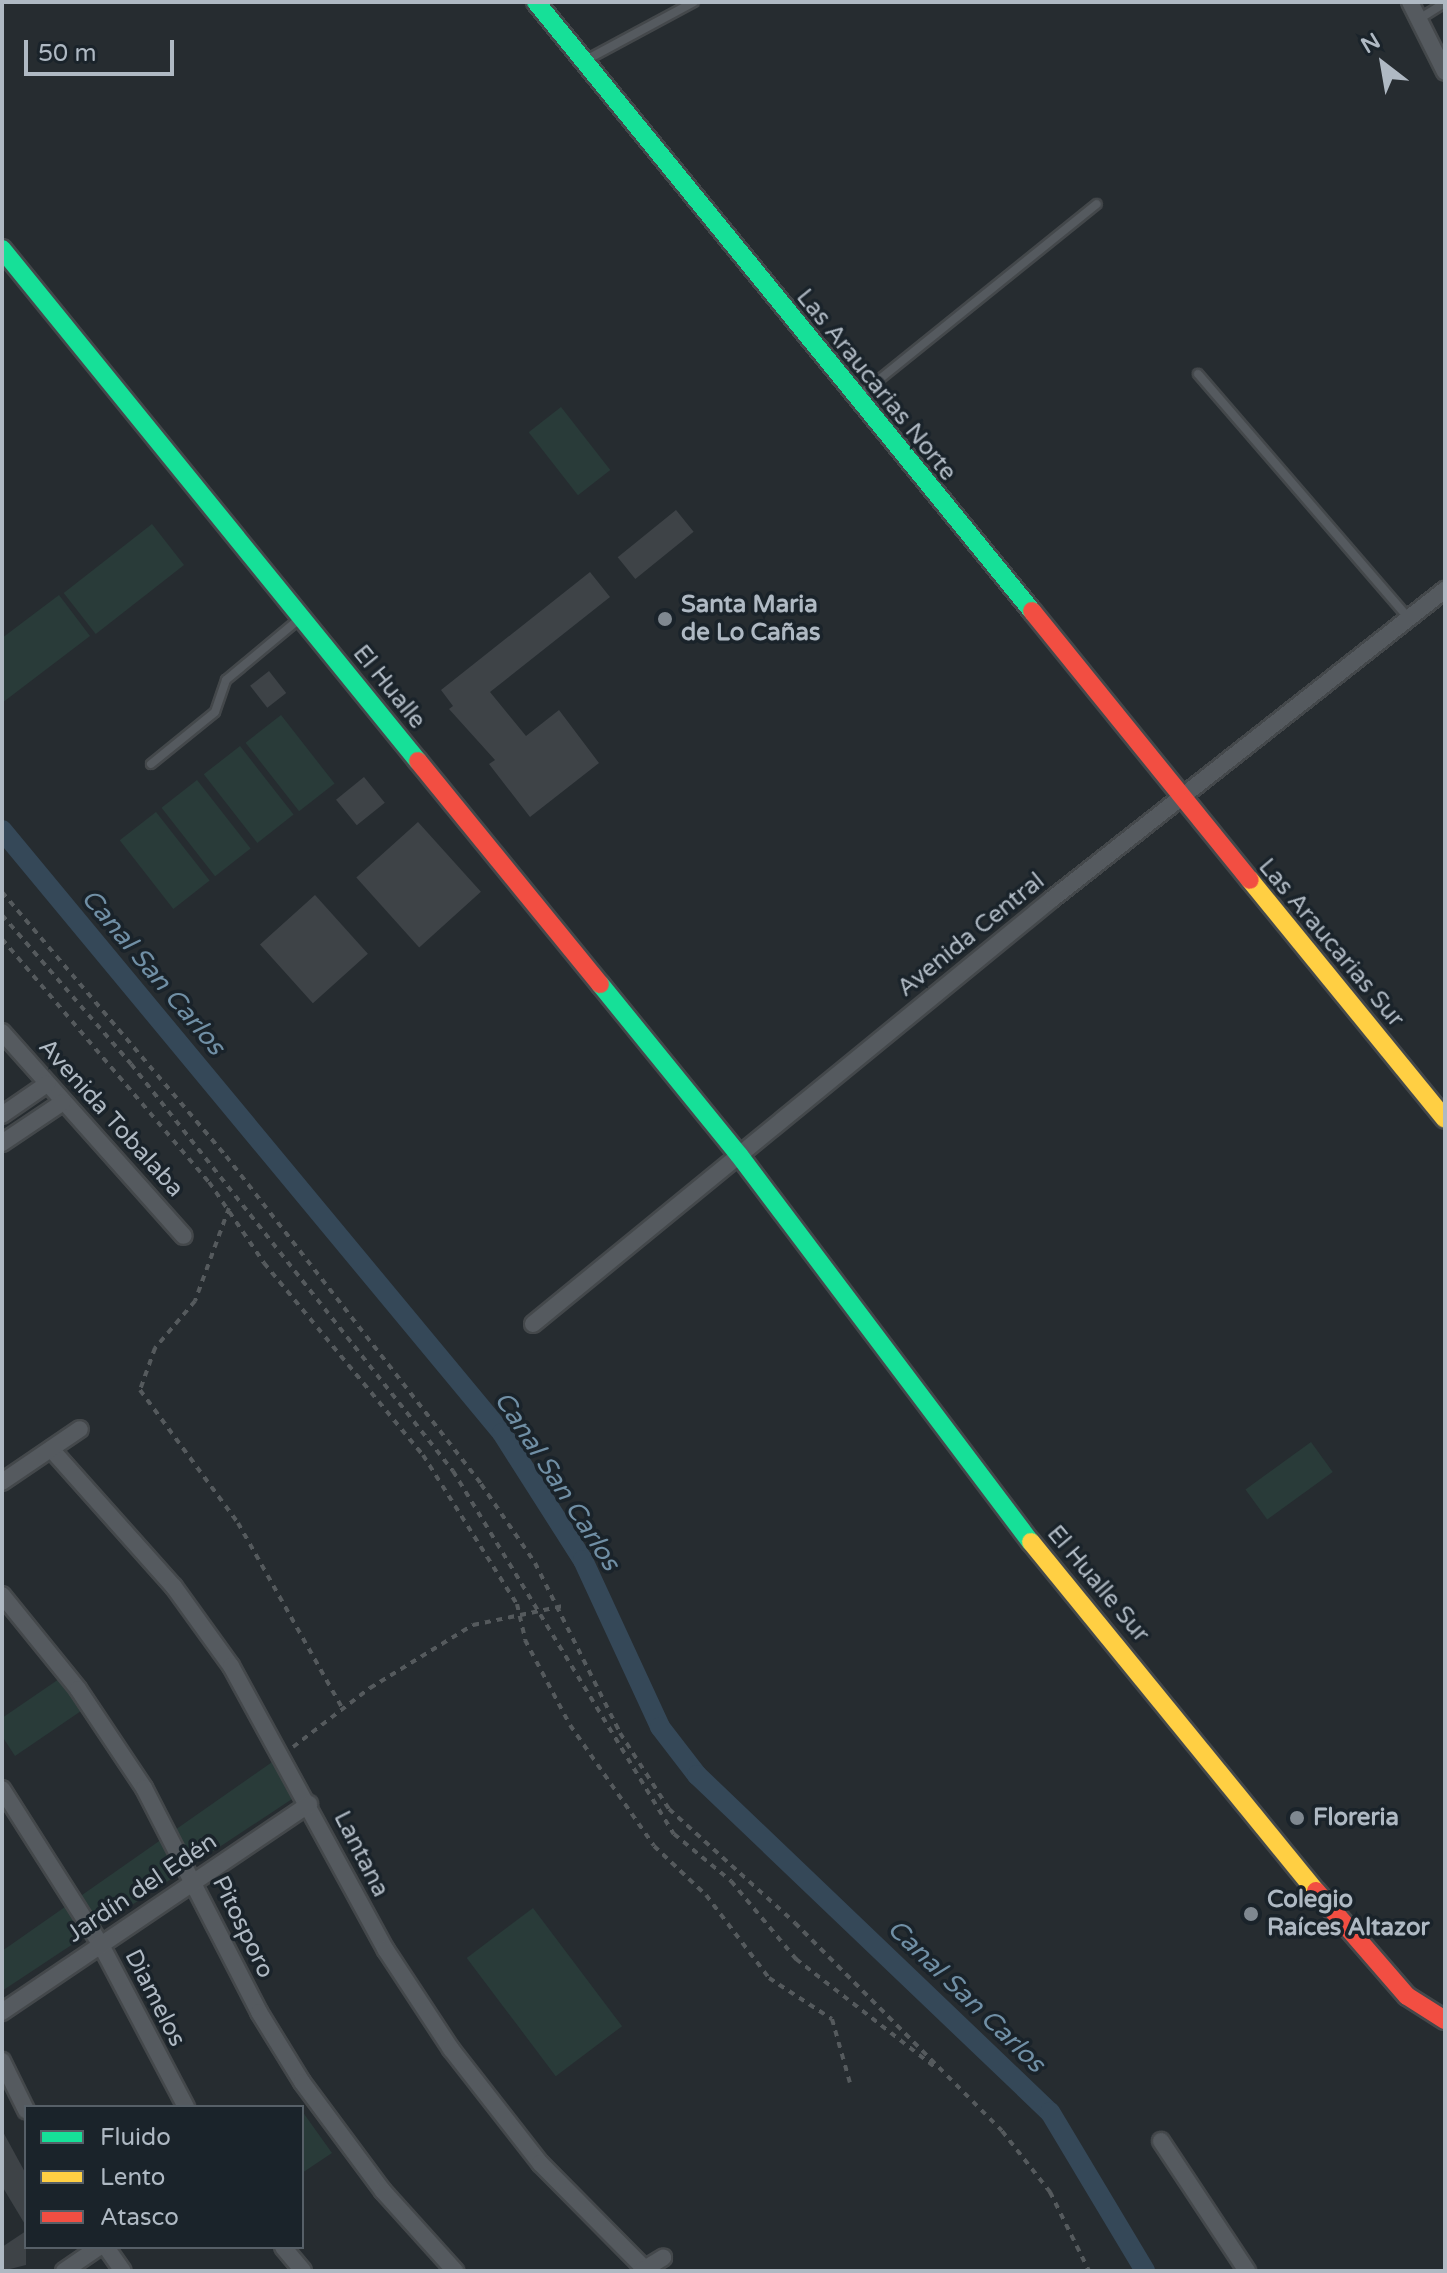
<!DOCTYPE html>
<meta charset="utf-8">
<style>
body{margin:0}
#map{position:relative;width:1447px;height:2273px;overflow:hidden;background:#262c30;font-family:"Varela Round",sans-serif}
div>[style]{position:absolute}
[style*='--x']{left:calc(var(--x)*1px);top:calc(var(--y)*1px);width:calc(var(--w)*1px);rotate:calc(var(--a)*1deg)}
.green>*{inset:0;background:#293b39;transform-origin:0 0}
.canal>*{height:20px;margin:-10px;padding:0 10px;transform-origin:10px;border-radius:10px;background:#354858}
.building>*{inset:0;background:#3e4347;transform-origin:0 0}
.path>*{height:4px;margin-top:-2px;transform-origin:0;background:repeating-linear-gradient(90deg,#555a5d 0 6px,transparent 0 12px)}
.roads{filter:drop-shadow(2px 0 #44484b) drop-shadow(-2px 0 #44484b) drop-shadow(0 2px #44484b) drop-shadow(0 -2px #44484b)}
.lane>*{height:8px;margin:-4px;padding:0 4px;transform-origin:4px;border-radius:4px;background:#555a5f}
.street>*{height:16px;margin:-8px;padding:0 8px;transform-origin:8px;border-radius:8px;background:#555a5f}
.fast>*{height:18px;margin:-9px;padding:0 9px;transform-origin:9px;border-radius:9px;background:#16e098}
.slow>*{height:18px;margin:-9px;padding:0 9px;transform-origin:9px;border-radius:9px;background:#ffcf43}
.jam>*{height:18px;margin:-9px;padding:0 9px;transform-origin:9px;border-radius:9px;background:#f24e42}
.dots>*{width:22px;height:22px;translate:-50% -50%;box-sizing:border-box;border:4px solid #1a232a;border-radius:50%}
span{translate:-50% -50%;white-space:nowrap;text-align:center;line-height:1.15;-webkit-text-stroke:7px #1a232a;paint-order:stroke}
.street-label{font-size:24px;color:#afb9c3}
.poi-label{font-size:24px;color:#afb9c3;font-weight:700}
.left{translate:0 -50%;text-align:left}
.water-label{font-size:26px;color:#708fa5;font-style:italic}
.frame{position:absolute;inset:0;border:4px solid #afb9c3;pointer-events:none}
.legend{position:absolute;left:24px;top:2105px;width:280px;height:144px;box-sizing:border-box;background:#1a232a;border:2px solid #565f67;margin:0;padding:10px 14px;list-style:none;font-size:24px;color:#afb9c3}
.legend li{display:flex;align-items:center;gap:16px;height:40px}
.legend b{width:40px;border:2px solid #565f67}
.north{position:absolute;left:1343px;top:24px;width:80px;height:80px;-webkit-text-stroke:6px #1a232a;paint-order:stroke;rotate:329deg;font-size:22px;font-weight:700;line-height:32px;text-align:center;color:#afb9c3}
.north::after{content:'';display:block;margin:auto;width:28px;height:36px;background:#afb9c3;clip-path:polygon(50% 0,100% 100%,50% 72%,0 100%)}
.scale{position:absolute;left:24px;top:40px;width:150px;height:36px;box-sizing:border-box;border:4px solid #afb9c3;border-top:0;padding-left:10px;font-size:24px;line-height:28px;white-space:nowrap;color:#afb9c3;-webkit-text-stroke:6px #1a232a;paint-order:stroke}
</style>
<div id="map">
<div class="green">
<i style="left:561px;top:407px;width:80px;height:41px;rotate:52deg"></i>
<i style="left:152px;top:524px;width:52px;height:112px;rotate:52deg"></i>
<i style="clip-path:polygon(59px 595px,90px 636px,2px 703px,2px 638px)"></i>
<i style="left:281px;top:715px;width:87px;height:45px;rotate:52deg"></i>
<i style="left:240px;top:746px;width:87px;height:46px;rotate:52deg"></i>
<i style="left:197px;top:780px;width:87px;height:45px;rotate:52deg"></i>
<i style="left:156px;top:812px;width:87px;height:46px;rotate:52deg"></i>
<i style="left:1311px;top:1442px;width:37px;height:81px;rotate:54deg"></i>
<i style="clip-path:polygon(59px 1679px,81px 1711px,15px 1756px,2px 1736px,2px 1718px)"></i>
<i style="clip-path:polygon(275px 1760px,298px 1795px,2px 1991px,2px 1951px)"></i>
<i style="left:533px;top:1908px;width:148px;height:83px;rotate:53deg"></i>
<i style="clip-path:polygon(302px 2111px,332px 2153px,302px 2173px)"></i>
</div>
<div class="canal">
<i style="--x:2;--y:830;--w:783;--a:50.33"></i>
<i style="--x:502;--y:1433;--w:151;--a:57.5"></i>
<i style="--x:583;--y:1560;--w:184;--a:65.2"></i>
<i style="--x:660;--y:1727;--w:61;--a:52.4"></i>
<i style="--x:697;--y:1775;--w:488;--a:43.7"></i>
<i style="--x:1050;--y:2112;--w:185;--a:59.1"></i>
</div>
<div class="building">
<i style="left:676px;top:510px;width:28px;height:75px;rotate:51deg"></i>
<i style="clip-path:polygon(590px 572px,610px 597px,490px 692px,526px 736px,559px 710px,599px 763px,530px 817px,489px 764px,495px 760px,449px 709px,453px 706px,441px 690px)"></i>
<i style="left:269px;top:671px;width:28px;height:24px;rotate:52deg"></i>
<i style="left:364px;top:777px;width:33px;height:36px;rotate:51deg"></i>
<i style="left:418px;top:822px;width:94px;height:83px;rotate:48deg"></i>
<i style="left:315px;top:895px;width:79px;height:74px;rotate:48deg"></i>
<i style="clip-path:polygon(2px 2130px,26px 2174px,26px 2226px,2px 2186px)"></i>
<i style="clip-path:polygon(26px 2231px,26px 2265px,2px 2271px,2px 2247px)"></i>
</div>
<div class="path">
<i style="--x:2;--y:892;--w:346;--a:49.7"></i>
<i style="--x:226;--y:1156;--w:415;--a:52.1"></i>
<i style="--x:481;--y:1484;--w:96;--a:55.6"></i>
<i style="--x:535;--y:1563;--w:190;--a:63.4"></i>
<i style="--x:620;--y:1733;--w:90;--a:57.2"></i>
<i style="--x:669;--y:1809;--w:170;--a:42.1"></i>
<i style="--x:795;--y:1923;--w:293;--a:45.1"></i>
<i style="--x:1002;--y:2131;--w:78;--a:51.8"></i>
<i style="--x:1050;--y:2192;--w:88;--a:63.7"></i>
<i style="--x:2;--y:915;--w:197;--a:49.1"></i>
<i style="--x:131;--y:1064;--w:519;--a:51.65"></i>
<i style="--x:453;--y:1471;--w:425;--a:58.7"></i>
<i style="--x:674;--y:1834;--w:74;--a:39.5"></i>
<i style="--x:731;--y:1881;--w:102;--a:50.2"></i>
<i style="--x:796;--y:1959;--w:177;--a:37.9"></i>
<i style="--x:2;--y:939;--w:319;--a:49.6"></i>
<i style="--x:209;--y:1182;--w:98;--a:55.8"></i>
<i style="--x:264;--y:1263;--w:249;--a:50.4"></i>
<i style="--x:423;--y:1455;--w:176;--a:57.8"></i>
<i style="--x:517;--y:1604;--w:37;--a:77"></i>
<i style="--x:525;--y:1640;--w:96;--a:62.1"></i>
<i style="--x:570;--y:1725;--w:147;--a:55.2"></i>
<i style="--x:654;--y:1846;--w:71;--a:43.3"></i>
<i style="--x:706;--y:1895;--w:104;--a:52.8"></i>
<i style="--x:769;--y:1978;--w:75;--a:33.1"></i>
<i style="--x:832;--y:2019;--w:66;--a:74.3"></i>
<i style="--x:229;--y:1208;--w:99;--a:110.1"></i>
<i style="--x:195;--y:1301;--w:62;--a:130.4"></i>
<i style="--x:155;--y:1348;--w:45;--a:109.7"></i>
<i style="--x:140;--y:1390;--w:165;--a:53.6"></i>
<i style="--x:238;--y:1523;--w:214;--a:60.6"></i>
<i style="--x:293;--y:1747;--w:97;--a:-37.5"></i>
<i style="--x:370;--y:1688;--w:121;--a:-31.5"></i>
<i style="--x:473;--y:1625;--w:92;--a:-11.9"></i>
</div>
<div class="roads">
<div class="lane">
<i style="--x:1419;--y:19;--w:31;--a:-32"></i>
<i style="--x:588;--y:59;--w:120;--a:-28.3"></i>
<i style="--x:1198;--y:374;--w:321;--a:49.2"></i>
<i style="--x:860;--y:395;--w:304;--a:-38.9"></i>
<i style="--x:151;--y:764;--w:82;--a:-39.1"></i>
<i style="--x:215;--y:712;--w:34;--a:-71"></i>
<i style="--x:226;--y:680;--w:94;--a:-39.8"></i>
</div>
<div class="street">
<i style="--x:1410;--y:2;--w:78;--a:63.4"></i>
<i style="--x:2;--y:1032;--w:273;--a:48.3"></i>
<i style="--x:2;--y:1115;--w:55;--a:-34.6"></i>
<i style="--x:2;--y:1143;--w:73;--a:-33.9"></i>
<i style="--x:533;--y:1324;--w:671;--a:-39.31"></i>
<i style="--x:1052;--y:899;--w:500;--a:-38.2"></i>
<i style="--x:51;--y:1449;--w:185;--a:48.3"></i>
<i style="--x:174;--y:1587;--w:97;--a:54.2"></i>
<i style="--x:231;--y:1666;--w:324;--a:61.4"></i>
<i style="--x:386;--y:1950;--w:118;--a:56.7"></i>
<i style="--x:451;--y:2049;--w:145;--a:52"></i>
<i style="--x:540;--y:2163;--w:149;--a:45.3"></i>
<i style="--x:2;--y:1482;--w:94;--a:-34.2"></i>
<i style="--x:2;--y:1595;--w:121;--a:51"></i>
<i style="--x:78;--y:1689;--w:119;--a:56.3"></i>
<i style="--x:144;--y:1788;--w:252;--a:62.8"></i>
<i style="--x:259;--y:2012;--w:82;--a:58.4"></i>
<i style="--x:302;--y:2082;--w:136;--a:53.4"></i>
<i style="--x:383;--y:2191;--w:108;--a:48"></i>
<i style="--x:2;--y:1789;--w:185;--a:57.6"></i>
<i style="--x:101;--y:1945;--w:183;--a:62.3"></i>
<i style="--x:2;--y:2012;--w:371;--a:-34.1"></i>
<i style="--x:2;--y:2061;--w:55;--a:63.9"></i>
<i style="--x:1161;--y:2141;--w:156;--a:56.5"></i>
<i style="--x:106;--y:2247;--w:29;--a:55"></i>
<i style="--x:283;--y:2247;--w:31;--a:50"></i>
<i style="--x:64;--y:2271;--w:42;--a:-34.4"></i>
<i style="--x:641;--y:2271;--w:26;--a:-31"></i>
</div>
<div class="fast">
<i style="--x:536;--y:2;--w:785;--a:50.84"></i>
<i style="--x:2;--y:249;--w:660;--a:50.91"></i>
<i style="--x:600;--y:984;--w:220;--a:50.9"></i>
<i style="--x:739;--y:1155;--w:485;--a:53"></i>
</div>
<div class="slow">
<i style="--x:1250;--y:880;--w:308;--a:50.8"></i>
<i style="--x:1031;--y:1542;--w:451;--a:50.8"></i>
</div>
<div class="jam">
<i style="--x:1032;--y:611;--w:346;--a:51"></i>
<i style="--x:418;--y:761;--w:288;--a:50.8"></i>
<i style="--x:1316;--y:1891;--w:139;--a:49.1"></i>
<i style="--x:1407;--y:1996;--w:45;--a:32.3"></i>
</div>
</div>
<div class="dots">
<i style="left:665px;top:619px;background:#7f8890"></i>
<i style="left:1297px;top:1818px;background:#7f8890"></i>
<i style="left:1251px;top:1914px;background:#7f8890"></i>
</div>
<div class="street-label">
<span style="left:876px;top:385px;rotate:51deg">Las Araucarias Norte</span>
<span style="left:389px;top:687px;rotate:51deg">El Hualle</span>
<span style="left:971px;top:935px;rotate:-39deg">Avenida Central</span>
<span style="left:1331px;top:943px;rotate:50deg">Las Araucarias Sur</span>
<span style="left:111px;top:1118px;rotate:48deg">Avenida Tobalaba</span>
<span style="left:1098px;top:1584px;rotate:50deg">El Hualle Sur</span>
<span style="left:361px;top:1854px;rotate:63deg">Lantana</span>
<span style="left:142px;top:1888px;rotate:-34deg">Jardín del Edén</span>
<span style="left:243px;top:1927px;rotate:64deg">Pitosporo</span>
<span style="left:155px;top:1998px;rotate:63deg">Diamelos</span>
</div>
<div class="poi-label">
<span class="left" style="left:681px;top:619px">Santa Maria<br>de Lo Cañas</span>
<span class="left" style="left:1313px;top:1818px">Floreria</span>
<span class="left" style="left:1267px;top:1914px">Colegio<br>Raíces Altazor</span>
</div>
<div class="water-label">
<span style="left:153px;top:972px;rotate:50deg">Canal San Carlos</span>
<span style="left:557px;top:1481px;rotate:57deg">Canal San Carlos</span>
<span style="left:966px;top:1996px;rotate:44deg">Canal San Carlos</span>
</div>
<div class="frame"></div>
<ul class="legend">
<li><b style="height:10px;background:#16e098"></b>Fluido</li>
<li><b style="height:10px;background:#ffcf43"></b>Lento</li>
<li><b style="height:10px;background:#f24e42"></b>Atasco</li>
</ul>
<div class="north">N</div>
<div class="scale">50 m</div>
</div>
